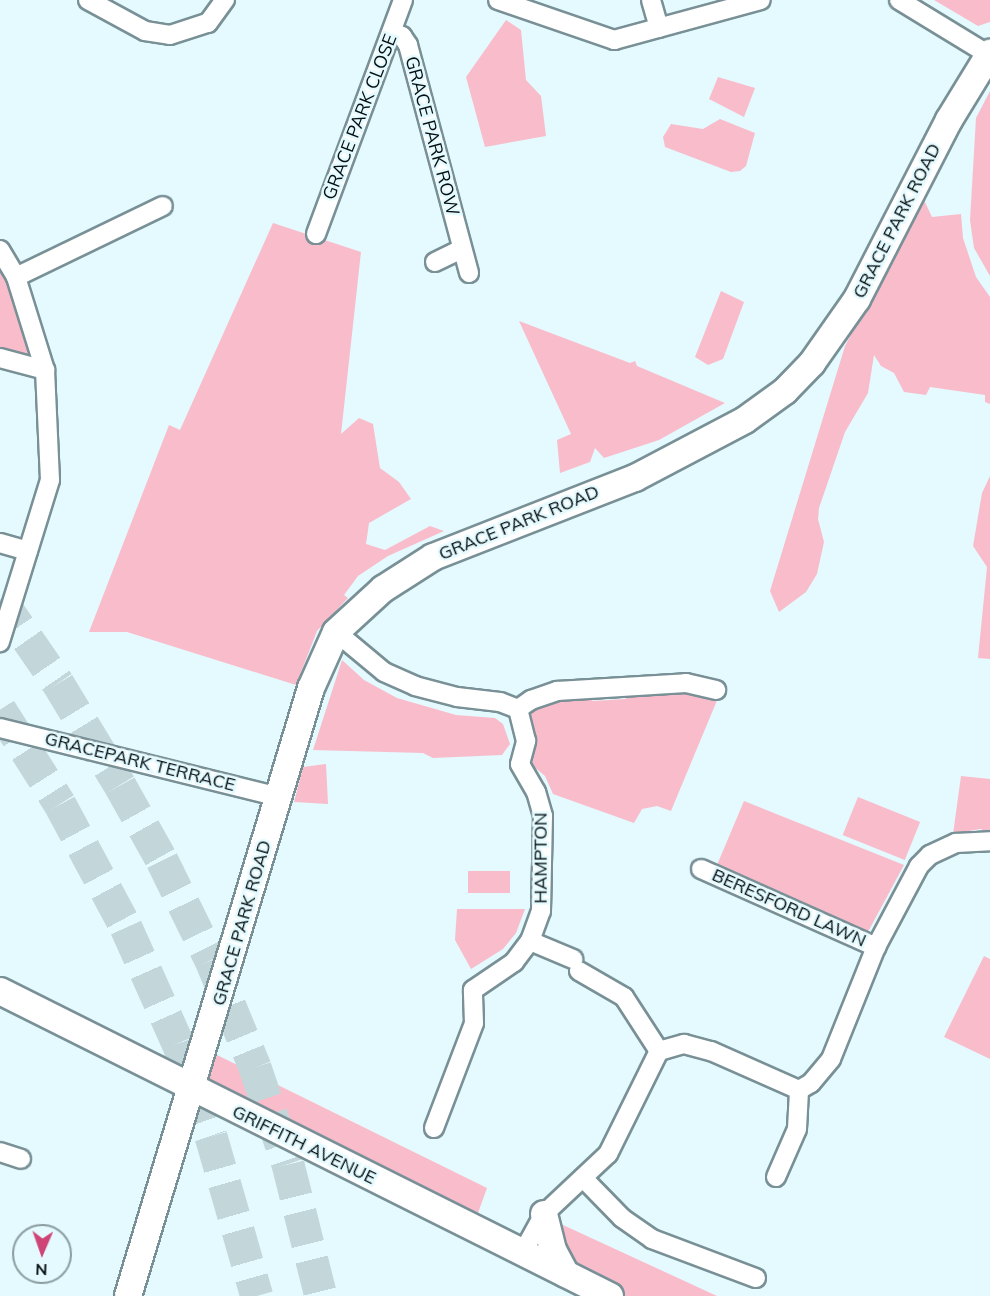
<!DOCTYPE html>
<style>
body{margin:0}
#map{position:relative;width:990px;height:1296px;overflow:hidden;background:#e4fafe;font-family:Mulish,sans-serif}
div>[style]{position:absolute}
[style*='--x']{left:calc(var(--x)*1px);top:calc(var(--y)*1px);width:calc(var(--w)*1px);rotate:calc(var(--a)*1deg)}
.green>*{inset:0;background:#f9bccb;transform-origin:0 0}
.highway-tunnel>*{height:33px;margin-top:-16.5px;transform-origin:0;background:repeating-linear-gradient(90deg,#c3d7da 0 33px,transparent 0 49px)}
.roads{filter:drop-shadow(2px 0 #789096) drop-shadow(-2px 0 #789096) drop-shadow(0 2px #789096) drop-shadow(0 -2px #789096)}
.street>*{height:18px;margin:-9px;padding:0 9px;transform-origin:9px;border-radius:9px;background:#fff}
.secondary>*{height:26px;margin:-13px;padding:0 13px;transform-origin:13px;border-radius:13px;background:#fff}
span{translate:-50% -50%;white-space:nowrap;text-align:center;line-height:1.15;-webkit-text-stroke:5px #e4fafe;paint-order:stroke}
.street-label{font-size:18px;color:#050e10}
.north{position:absolute;left:12px;top:1224px;width:60px;height:60px;box-sizing:border-box;background:#e4fafe;border:2px solid #8b9c9f;border-radius:50%;rotate:182deg;font-size:16px;font-weight:700;line-height:24px;text-align:center;color:#050e10}
.north::after{content:'';display:block;margin:auto;width:21px;height:27px;background:#cf4476;clip-path:polygon(50% 0,100% 100%,50% 72%,0 100%)}
</style>
<div id="map">
<div class="green">
<i style="clip-path:polygon(934px 0,990px 0,990px 22px,978px 26px)"></i>
<i style="clip-path:polygon(506px 20px,521px 30px,526px 80px,541px 96px,546px 136px,485px 147px,466px 77px)"></i>
<i style="clip-path:polygon(718px 77px,755px 88px,744px 117px,709px 99px)"></i>
<i style="clip-path:polygon(990px 91px,990px 276px,974px 248px,970px 220px,976px 118px)"></i>
<i style="clip-path:polygon(720px 119px,755px 133px,746px 166px,740px 171px,731px 172px,665px 147px,663px 137px,671px 124px,703px 129px)"></i>
<i style="clip-path:polygon(923px 198px,932px 217px,961px 214px,963px 238px,976px 277px,990px 297px,990px 404px,985px 402px,985px 395px,930px 387px,926px 395px,904px 392px,894px 373px,881px 366px,874px 355px,868px 393px,845px 432px,819px 508px,818px 519px,824px 542px,817px 574px,806px 592px,779px 612px,770px 591px,845px 346px)"></i>
<i style="clip-path:polygon(273px 223px,361px 252px,341px 434px,359px 418px,373px 424px,380px 468px,399px 482px,411px 499px,369px 523px,366px 544px,385px 550px,430px 526px,444px 531px,388px 556px,358px 576px,344px 595px,348px 598px,317px 631px,296px 685px,127px 632px,89px 632px,169px 425px,180px 430px)"></i>
<i style="clip-path:polygon(0 267px,19px 310px,35px 361px,0 351px)"></i>
<i style="clip-path:polygon(721px 291px,744px 302px,723px 359px,708px 365px,695px 357px)"></i>
<i style="clip-path:polygon(519px 321px,630px 363px,635px 361px,637px 366px,725px 403px,659px 440px,604px 458px,595px 448px,590px 462px,560px 473px,557px 440px,571px 434px)"></i>
<i style="clip-path:polygon(990px 476px,990px 659px,978px 658px,987px 567px,973px 546px,982px 493px)"></i>
<i style="clip-path:polygon(342px 660px,364px 680px,397px 698px,456px 715px,495px 718px,503px 724px,510px 744px,502px 755px,433px 758px,423px 753px,313px 750px)"></i>
<i style="clip-path:polygon(692px 690px,718px 698px,671px 811px,657px 806px,642px 809px,634px 823px,553px 794px,545px 776px,532px 765px,535px 734px,529px 713px,545px 701px,586px 697px,593px 701px,625px 699px,633px 694px)"></i>
<i style="clip-path:polygon(326px 764px,328px 804px,294px 802px,303px 767px)"></i>
<i style="clip-path:polygon(961px 776px,990px 779px,990px 832px,980px 829px,953px 834px)"></i>
<i style="left:858px;top:797px;width:67px;height:41px;rotate:22deg"></i>
<i style="clip-path:polygon(744px 801px,904px 865px,869px 930px,866px 933px,836px 922px,717px 865px)"></i>
<i style="left:468px;top:871px;width:42px;height:22px"></i>
<i style="clip-path:polygon(457px 909px,525px 909px,516px 933px,503px 949px,471px 969px,455px 940px)"></i>
<i style="clip-path:polygon(984px 956px,990px 959px,990px 1059px,944px 1037px)"></i>
<i style="clip-path:polygon(215px 1054px,487px 1188px,478px 1213px,203px 1086px)"></i>
<i style="clip-path:polygon(563px 1225px,717px 1296px,578px 1296px,539px 1277px)"></i>
</div>
<div class="highway-tunnel">
<i style="--x:0;--y:599;--w:102;--a:55.4"></i>
<i style="--x:58;--y:683;--w:119;--a:58.7"></i>
<i style="--x:120;--y:785;--w:86;--a:60.8"></i>
<i style="--x:162;--y:860;--w:111;--a:63.9"></i>
<i style="--x:211;--y:960;--w:116;--a:67.6"></i>
<i style="--x:255;--y:1067;--w:102;--a:71.2"></i>
<i style="--x:288;--y:1164;--w:136;--a:76"></i>
<i style="--x:0;--y:709;--w:112;--a:57.7"></i>
<i style="--x:60;--y:804;--w:140;--a:61.8"></i>
<i style="--x:126;--y:927;--w:127;--a:65.9"></i>
<i style="--x:178;--y:1043;--w:99;--a:70.5"></i>
<i style="--x:211;--y:1136;--w:166;--a:74"></i>
</div>
<div class="roads">
<div class="street">
<i style="--x:88;--y:0;--w:65;--a:28.5"></i>
<i style="--x:145;--y:31;--w:25;--a:9"></i>
<i style="--x:170;--y:35;--w:40;--a:-18"></i>
<i style="--x:208;--y:23;--w:29;--a:-54"></i>
<i style="--x:498;--y:0;--w:123;--a:19"></i>
<i style="--x:614;--y:40;--w:152;--a:-15.2"></i>
<i style="--x:651;--y:0;--w:29;--a:74"></i>
<i style="--x:899;--y:0;--w:105;--a:31.4"></i>
<i style="--x:392;--y:32;--w:11;--a:22"></i>
<i style="--x:402;--y:36;--w:11;--a:56"></i>
<i style="--x:408;--y:45;--w:236;--a:75"></i>
<i style="--x:316;--y:234;--w:250;--a:-69.6"></i>
<i style="--x:0;--y:250;--w:31;--a:59"></i>
<i style="--x:16;--y:277;--w:97;--a:72.7"></i>
<i style="--x:45;--y:370;--w:110;--a:87.4"></i>
<i style="--x:50;--y:480;--w:170;--a:107.2"></i>
<i style="--x:435;--y:262;--w:30;--a:-26"></i>
<i style="--x:16;--y:277;--w:163;--a:-25.8"></i>
<i style="--x:0;--y:358;--w:47;--a:14.9"></i>
<i style="--x:0;--y:543;--w:29;--a:16"></i>
<i style="--x:336;--y:632;--w:62;--a:39.8"></i>
<i style="--x:384;--y:672;--w:34;--a:24"></i>
<i style="--x:415;--y:686;--w:43;--a:14.7"></i>
<i style="--x:457;--y:697;--w:43;--a:6.6"></i>
<i style="--x:500;--y:702;--w:19;--a:21"></i>
<i style="--x:518;--y:709;--w:16;--a:-35"></i>
<i style="--x:531;--y:700;--w:28;--a:-19"></i>
<i style="--x:557;--y:691;--w:129;--a:-3.5"></i>
<i style="--x:686;--y:683;--w:31;--a:13"></i>
<i style="--x:0;--y:728;--w:287;--a:13.9"></i>
<i style="--x:701;--y:869;--w:192;--a:24"></i>
<i style="--x:530;--y:941;--w:47;--a:22.7"></i>
<i style="--x:659;--y:1051;--w:26;--a:-16"></i>
<i style="--x:684;--y:1044;--w:28;--a:15"></i>
<i style="--x:711;--y:1051;--w:96;--a:23.9"></i>
<i style="--x:799;--y:1090;--w:14;--a:-30"></i>
<i style="--x:811;--y:1083;--w:31;--a:-50"></i>
<i style="--x:831;--y:1059;--w:121;--a:-68.1"></i>
<i style="--x:876;--y:947;--w:92;--a:-62"></i>
<i style="--x:919;--y:866;--w:16;--a:-45"></i>
<i style="--x:930;--y:855;--w:29;--a:-25"></i>
<i style="--x:956;--y:843;--w:34;--a:-3"></i>
<i style="--x:434;--y:1128;--w:112;--a:-69.1"></i>
<i style="--x:474;--y:1023;--w:33;--a:-92"></i>
<i style="--x:473;--y:990;--w:50;--a:-34.3"></i>
<i style="--x:514;--y:962;--w:26;--a:-53"></i>
<i style="--x:530;--y:941;--w:32;--a:-70"></i>
<i style="--x:541;--y:911;--w:95;--a:-88.8"></i>
<i style="--x:543;--y:816;--w:25;--a:-106"></i>
<i style="--x:536;--y:792;--w:32;--a:-120"></i>
<i style="--x:520;--y:764;--w:24;--a:-75"></i>
<i style="--x:526;--y:741;--w:33;--a:-104"></i>
<i style="--x:0;--y:1152;--w:22;--a:18"></i>
<i style="--x:776;--y:1177;--w:52;--a:-66.4"></i>
<i style="--x:797;--y:1129;--w:39;--a:-87"></i>
<i style="--x:583;--y:1178;--w:56;--a:45.7"></i>
<i style="--x:622;--y:1218;--w:37;--a:35"></i>
<i style="--x:652;--y:1239;--w:111;--a:20.6"></i>
<i style="--x:523;--y:1252;--w:43;--a:-61.1"></i>
<i style="--x:544;--y:1214;--w:88;--a:-43.2"></i>
<i style="--x:608;--y:1154;--w:115;--a:-63.7"></i>
<i style="--x:659;--y:1051;--w:64;--a:-122.9"></i>
<i style="--x:624;--y:997;--w:52;--a:-150"></i>
</div>
<div class="secondary">
<i style="--x:0;--y:991;--w:682;--a:26.57"></i>
<i style="--x:544;--y:1214;--w:37;--a:76"></i>
<i style="--x:553;--y:1250;--w:27;--a:62"></i>
<i style="--x:128;--y:1296;--w:635;--a:-73.25"></i>
<i style="--x:311;--y:688;--w:61;--a:-65.9"></i>
<i style="--x:336;--y:632;--w:64;--a:-42.5"></i>
<i style="--x:383;--y:589;--w:59;--a:-32.6"></i>
<i style="--x:433;--y:557;--w:217;--a:-21.4"></i>
<i style="--x:635;--y:478;--w:124;--a:-27.8"></i>
<i style="--x:745;--y:420;--w:49;--a:-35.9"></i>
<i style="--x:785;--y:391;--w:39;--a:-46"></i>
<i style="--x:812;--y:363;--w:78;--a:-54.9"></i>
<i style="--x:857;--y:299;--w:201;--a:-62.8"></i>
<i style="--x:949;--y:120;--w:79;--a:-58.5"></i>
</div>
</div>
<div class="street-label">
<span style="left:360px;top:117px;rotate:-69deg">GRACE PARK CLOSE</span>
<span style="left:432px;top:136px;rotate:75deg">GRACE PARK ROW</span>
<span style="left:897px;top:221px;rotate:-63deg">GRACE PARK ROAD</span>
<span style="left:519px;top:523px;rotate:-22deg">GRACE PARK ROAD</span>
<span style="left:140px;top:762px;rotate:14deg">GRACEPARK TERRACE</span>
<span style="left:541px;top:858px;rotate:-90deg">HAMPTON</span>
<span style="left:789px;top:908px;rotate:24deg">BERESFORD LAWN</span>
<span style="left:242px;top:923px;rotate:-74deg">GRACE PARK ROAD</span>
<span style="left:304px;top:1145px;rotate:26deg">GRIFFITH AVENUE</span>
</div>
<div class="north">N</div>
</div>
